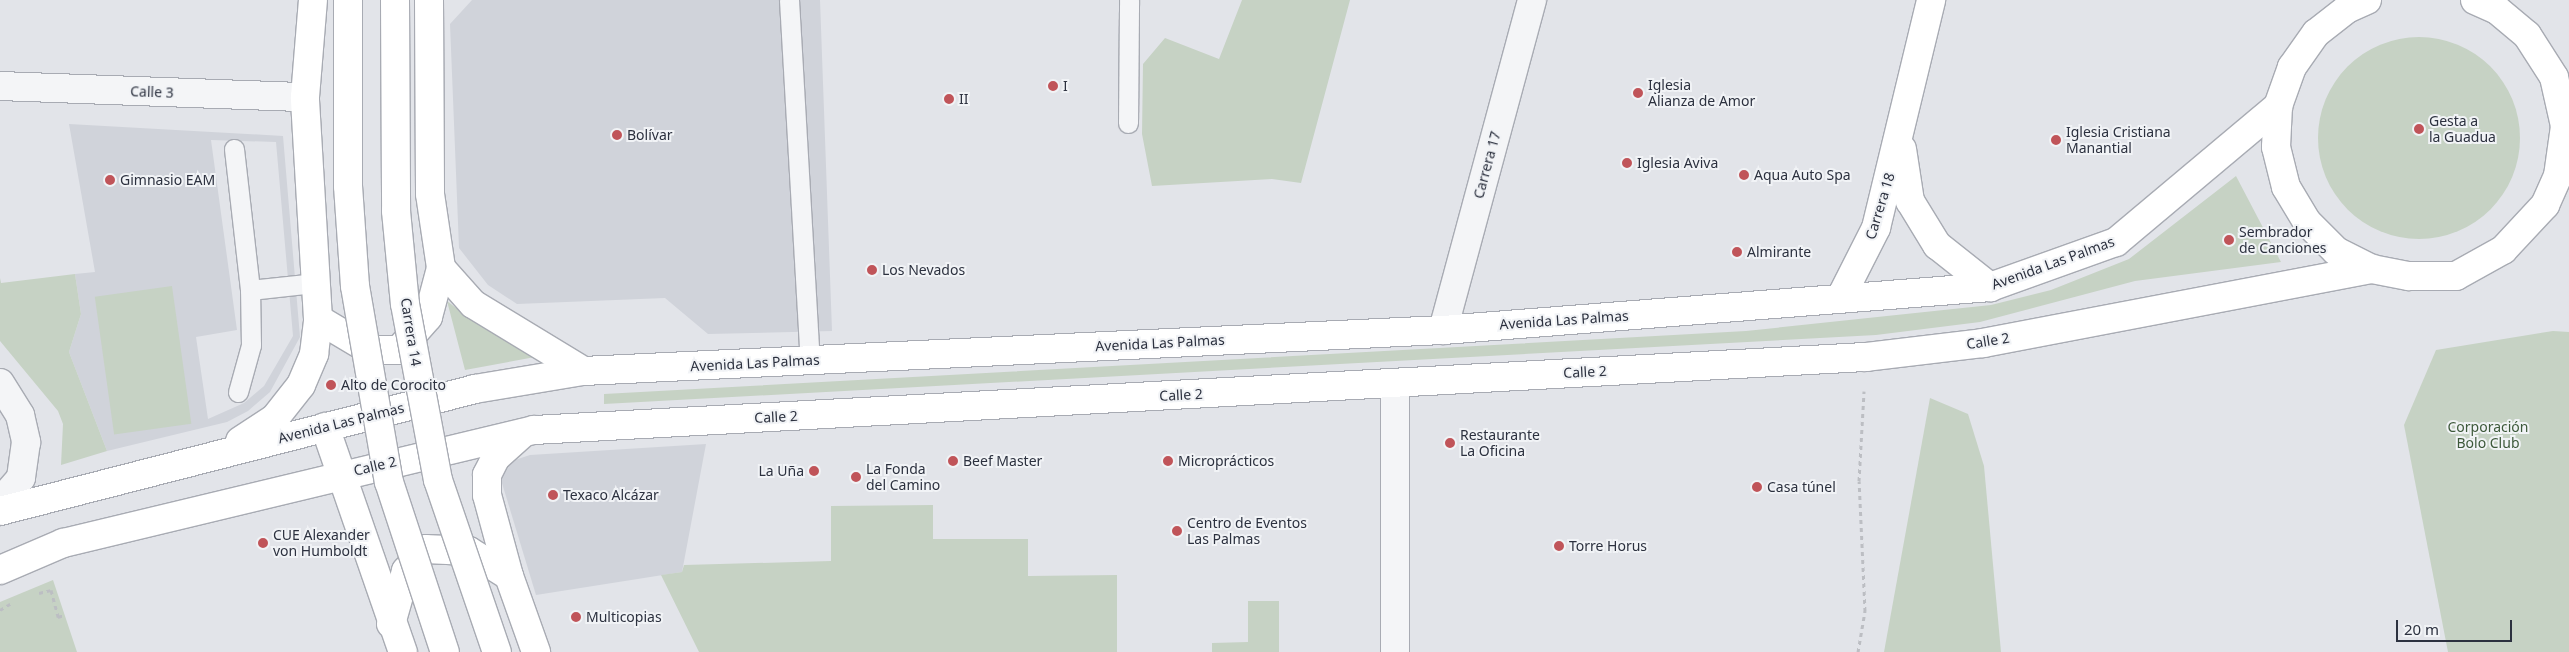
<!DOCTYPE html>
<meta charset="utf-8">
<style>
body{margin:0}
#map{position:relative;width:2569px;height:652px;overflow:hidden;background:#e2e4e9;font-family:"Noto Sans",sans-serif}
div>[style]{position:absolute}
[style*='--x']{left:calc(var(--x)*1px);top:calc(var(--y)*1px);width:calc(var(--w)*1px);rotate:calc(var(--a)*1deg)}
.built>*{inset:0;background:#d0d3da}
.green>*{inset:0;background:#c6d2c4;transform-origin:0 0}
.round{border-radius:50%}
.path>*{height:3px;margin-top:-1.5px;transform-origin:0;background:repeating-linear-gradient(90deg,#bcbec3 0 4px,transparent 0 8px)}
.roads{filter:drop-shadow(1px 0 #a8abb3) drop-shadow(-1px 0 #a8abb3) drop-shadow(0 1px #a8abb3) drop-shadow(0 -1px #a8abb3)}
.lane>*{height:19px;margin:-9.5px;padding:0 9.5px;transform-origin:9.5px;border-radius:9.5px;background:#f4f5f7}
.street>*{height:28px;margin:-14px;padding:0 14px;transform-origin:14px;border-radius:14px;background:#f4f5f7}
.secondary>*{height:28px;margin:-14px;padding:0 14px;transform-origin:14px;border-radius:14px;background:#fff}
.primary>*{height:28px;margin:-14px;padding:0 14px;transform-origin:14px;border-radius:14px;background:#fff}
.bridges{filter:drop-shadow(1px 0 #a8abb3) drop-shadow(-1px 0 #a8abb3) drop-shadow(0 1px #a8abb3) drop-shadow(0 -1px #a8abb3)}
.secondary-bridge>*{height:28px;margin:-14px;padding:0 14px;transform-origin:14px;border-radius:14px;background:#fff}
.dots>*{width:14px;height:14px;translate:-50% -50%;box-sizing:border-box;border:2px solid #f1f3f6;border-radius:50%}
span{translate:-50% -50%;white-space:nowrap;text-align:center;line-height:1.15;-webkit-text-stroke:4px #f1f3f6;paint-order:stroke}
.poi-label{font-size:14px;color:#2c313f}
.left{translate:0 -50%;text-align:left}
.right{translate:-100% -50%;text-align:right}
.street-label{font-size:14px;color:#2c313f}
.park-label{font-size:14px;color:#3d593a}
.scale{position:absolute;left:2396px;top:620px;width:116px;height:22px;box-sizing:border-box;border:2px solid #2c313f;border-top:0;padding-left:6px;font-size:15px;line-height:18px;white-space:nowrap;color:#2c313f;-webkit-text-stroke:4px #f1f3f6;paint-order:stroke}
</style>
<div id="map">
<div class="built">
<i style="clip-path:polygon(472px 0,820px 0,832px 331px,708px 334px,665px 298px,517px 304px,488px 285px,459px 248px,450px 24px)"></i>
<i style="clip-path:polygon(evenodd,69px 124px,283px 136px,300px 337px,270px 392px,248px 411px,227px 422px,107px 451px,69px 352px,81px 314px,75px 274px,95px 272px,69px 124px,211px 140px,276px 142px,293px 336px,264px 386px,244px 403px,208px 419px,196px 337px,237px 330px,211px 140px)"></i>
<i style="clip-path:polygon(706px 444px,682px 572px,536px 595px,498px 470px,503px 464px,530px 455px)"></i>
</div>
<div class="green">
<i style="clip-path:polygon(1242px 0,1350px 0,1301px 183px,1272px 179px,1152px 186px,1142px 134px,1143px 64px,1165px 38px,1219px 59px)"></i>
<i class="round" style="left:2318px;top:37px;width:202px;height:202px"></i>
<i style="clip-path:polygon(2236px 176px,2281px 262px,2135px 281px,1980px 322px,1876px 335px,604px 404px,604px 394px,1746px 331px,1991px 305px,2051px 290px,2129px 259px)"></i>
<i style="clip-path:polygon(75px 274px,81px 314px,69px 352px,107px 451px,61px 465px,63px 424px,58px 411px,0 341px,0 278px,1px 283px)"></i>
<i style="left:172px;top:286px;width:139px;height:78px;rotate:82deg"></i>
<i style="clip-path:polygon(447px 301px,469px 318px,535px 357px,465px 370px)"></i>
<i style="clip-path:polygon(2553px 331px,2569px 332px,2569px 652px,2448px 652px,2404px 425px,2436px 350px)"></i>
<i style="clip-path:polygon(1930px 398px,1968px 414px,1984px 466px,2001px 652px,1884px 652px)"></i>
<i style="clip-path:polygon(933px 505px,933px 539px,1028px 539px,1028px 576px,1117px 575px,1117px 652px,699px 652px,661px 575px,682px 572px,684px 565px,831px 561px,831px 506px)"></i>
<i style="clip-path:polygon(53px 580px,77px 652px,0 652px,0 602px)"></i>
<i style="clip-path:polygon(1248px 601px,1279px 601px,1279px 652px,1212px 652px,1212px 643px,1248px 642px)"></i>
</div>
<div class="path">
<i style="--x:39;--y:593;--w:12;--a:-14"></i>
<i style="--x:51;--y:590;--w:28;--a:75"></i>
<i style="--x:58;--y:617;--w:6;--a:-18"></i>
<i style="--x:0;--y:610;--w:12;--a:-31"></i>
<i style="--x:1858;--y:652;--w:42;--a:-80.3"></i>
<i style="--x:1865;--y:611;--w:130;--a:-92.6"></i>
<i style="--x:1859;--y:481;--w:90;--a:-86.8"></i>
</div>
<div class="roads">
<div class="lane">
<i style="--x:789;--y:0;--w:361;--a:86.7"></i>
<i style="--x:1128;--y:123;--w:123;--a:-89.5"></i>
<i style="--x:234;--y:149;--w:142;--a:83.5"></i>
<i style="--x:250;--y:290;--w:64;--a:-6.2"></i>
<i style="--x:238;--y:392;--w:49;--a:-74.5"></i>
<i style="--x:251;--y:345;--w:55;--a:-91"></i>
</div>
<div class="street">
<i style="--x:0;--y:86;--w:305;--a:2.1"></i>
<i style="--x:1443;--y:330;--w:342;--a:-74.9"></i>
<i style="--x:0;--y:383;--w:38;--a:58"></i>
<i style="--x:20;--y:415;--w:28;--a:77"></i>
<i style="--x:26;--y:442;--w:36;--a:98"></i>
<i style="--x:21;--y:478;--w:32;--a:131"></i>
<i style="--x:1395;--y:383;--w:269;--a:90"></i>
</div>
<div class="secondary">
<i style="--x:429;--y:0;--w:194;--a:89.7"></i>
<i style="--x:430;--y:194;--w:75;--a:81.5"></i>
<i style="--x:441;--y:268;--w:48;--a:48.4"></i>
<i style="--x:473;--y:304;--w:129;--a:31.3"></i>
<i style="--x:1902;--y:149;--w:53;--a:81.3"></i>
<i style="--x:1910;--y:201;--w:52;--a:58.5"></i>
<i style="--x:1937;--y:245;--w:68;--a:38.4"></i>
<i style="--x:1840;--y:299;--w:80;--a:-63.1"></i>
<i style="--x:1876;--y:228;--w:235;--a:-76.4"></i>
<i style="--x:318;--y:319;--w:61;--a:30.8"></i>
<i style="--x:370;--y:350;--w:29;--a:0"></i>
<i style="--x:399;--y:350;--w:44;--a:-48.7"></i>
<i style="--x:428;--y:317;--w:51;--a:-75.1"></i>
<i style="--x:325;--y:427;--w:238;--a:70.9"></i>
<i style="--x:523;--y:433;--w:36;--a:138"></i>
<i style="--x:496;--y:457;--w:20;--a:117"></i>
<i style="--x:487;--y:475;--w:20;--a:90"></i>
<i style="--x:487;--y:495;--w:84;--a:74.8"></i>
<i style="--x:509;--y:576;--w:81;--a:70.4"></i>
<i style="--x:240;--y:441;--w:42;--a:-33.3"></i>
<i style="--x:275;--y:418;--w:42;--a:-51.8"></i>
<i style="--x:301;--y:385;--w:34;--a:-67"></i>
<i style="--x:314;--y:354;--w:35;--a:-83"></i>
<i style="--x:318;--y:319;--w:222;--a:-93.4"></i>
<i style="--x:305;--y:97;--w:97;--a:-85.3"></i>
<i style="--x:0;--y:511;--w:490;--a:-14.4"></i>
<i style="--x:475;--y:389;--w:109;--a:-9.5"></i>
<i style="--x:583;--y:371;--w:861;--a:-2.73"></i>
<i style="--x:1443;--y:330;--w:549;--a:-4.49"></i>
<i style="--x:1990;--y:287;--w:134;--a:-19.7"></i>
<i style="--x:2116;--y:242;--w:212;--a:-40"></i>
<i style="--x:0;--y:570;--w:69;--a:-23.2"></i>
<i style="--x:63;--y:543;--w:484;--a:-13.5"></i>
<i style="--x:534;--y:430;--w:1334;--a:-3.14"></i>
<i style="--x:1866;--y:357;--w:118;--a:-6.8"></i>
<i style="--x:1983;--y:343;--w:396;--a:-10.8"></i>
<i style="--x:391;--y:624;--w:55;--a:-74.2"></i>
<i style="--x:406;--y:571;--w:29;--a:-49"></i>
<i style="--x:425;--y:549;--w:44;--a:2.6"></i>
<i style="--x:469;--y:551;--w:47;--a:32"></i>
</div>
<div class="primary">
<i style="--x:2367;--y:0;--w:22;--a:156"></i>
<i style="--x:2347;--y:9;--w:39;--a:142"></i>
<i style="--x:2316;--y:33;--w:42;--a:125.2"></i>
<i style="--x:2292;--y:67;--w:41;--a:109.7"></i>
<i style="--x:2278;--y:106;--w:41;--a:92.8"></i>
<i style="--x:2276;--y:147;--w:41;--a:76"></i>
<i style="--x:2286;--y:187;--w:41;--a:59"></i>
<i style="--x:2307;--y:222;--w:41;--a:45"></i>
<i style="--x:2336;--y:251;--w:40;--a:26.6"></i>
<i style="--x:2372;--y:269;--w:38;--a:11"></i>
<i style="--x:2409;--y:276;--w:47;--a:0"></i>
<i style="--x:2456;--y:276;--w:54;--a:-29"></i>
<i style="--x:2503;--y:250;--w:62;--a:-47"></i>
<i style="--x:2545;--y:205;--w:32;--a:-66"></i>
<i style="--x:2558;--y:176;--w:50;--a:-82"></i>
<i style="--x:2565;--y:126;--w:50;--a:-102.7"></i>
<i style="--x:2554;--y:77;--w:50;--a:-122.7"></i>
<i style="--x:2527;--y:35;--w:39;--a:-140"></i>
<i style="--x:2497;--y:10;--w:24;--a:-156"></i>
</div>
</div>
<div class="bridges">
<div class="secondary-bridge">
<i style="--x:348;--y:0;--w:186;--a:90"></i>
<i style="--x:348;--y:186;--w:100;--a:86"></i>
<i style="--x:355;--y:286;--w:199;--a:80.2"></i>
<i style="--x:389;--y:482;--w:179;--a:71.8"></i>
<i style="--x:395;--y:0;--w:211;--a:89.7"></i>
<i style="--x:396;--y:211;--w:93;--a:84.5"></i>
<i style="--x:405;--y:304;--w:179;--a:79.4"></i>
<i style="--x:438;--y:480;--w:182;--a:71.1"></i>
</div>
</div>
<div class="dots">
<i style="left:1053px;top:86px;background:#c05459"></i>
<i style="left:1638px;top:93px;background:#c05459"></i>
<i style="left:949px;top:99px;background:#c05459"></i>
<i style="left:2419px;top:129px;background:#c05459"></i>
<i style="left:617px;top:135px;background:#c05459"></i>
<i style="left:2056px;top:140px;background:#c05459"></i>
<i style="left:1627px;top:163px;background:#c05459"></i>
<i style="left:1744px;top:175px;background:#c05459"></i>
<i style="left:110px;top:180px;background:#c05459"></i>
<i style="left:2229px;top:240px;background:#c05459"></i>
<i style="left:1737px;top:252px;background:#c05459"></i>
<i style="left:872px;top:270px;background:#c05459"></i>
<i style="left:331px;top:385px;background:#c05459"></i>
<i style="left:1450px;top:443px;background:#c05459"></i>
<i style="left:953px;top:461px;background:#c05459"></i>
<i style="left:1168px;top:461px;background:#c05459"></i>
<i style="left:814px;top:471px;background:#c05459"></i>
<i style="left:856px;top:477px;background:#c05459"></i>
<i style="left:1757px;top:487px;background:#c05459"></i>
<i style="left:553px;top:495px;background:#c05459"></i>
<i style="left:1177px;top:531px;background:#c05459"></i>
<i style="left:263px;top:543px;background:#c05459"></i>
<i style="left:1559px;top:546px;background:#c05459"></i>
<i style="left:576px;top:617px;background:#c05459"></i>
</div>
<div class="poi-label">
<span class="left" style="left:1648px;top:93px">Iglesia<br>Alianza de Amor</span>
<span class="left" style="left:1063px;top:86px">I</span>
<span class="left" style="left:959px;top:99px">II</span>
<span class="left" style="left:2429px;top:129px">Gesta a<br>la Guadua</span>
<span class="left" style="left:2066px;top:140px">Iglesia Cristiana<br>Manantial</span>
<span class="left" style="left:627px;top:135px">Bolívar</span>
<span class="left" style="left:1637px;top:163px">Iglesia Aviva</span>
<span class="left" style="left:1754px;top:175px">Aqua Auto Spa</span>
<span class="left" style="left:120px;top:180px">Gimnasio EAM</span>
<span class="left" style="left:2239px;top:240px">Sembrador<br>de Canciones</span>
<span class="left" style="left:1747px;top:252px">Almirante</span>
<span class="left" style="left:882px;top:270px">Los Nevados</span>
<span class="left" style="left:341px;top:385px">Alto de Corocito</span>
<span class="left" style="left:1460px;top:443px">Restaurante<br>La Oficina</span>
<span class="left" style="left:963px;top:461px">Beef Master</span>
<span class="left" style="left:1178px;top:461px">Microprácticos</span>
<span class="left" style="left:866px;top:477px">La Fonda<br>del Camino</span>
<span class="right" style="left:804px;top:471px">La Uña</span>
<span class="left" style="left:1767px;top:487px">Casa túnel</span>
<span class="left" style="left:563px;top:495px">Texaco Alcázar</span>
<span class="left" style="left:1187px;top:531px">Centro de Eventos<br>Las Palmas</span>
<span class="left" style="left:273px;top:543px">CUE Alexander<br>von Humboldt</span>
<span class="left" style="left:1569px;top:546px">Torre Horus</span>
<span class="left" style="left:586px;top:617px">Multicopias</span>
</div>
<div class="street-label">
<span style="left:152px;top:92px;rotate:2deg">Calle 3</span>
<span style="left:1487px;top:165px;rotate:-75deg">Carrera 17</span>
<span style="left:1880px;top:206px;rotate:-73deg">Carrera 18</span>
<span style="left:2053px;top:263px;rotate:-20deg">Avenida Las Palmas</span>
<span style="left:1564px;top:320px;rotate:-4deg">Avenida Las Palmas</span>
<span style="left:411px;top:332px;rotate:81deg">Carrera 14</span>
<span style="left:1988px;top:341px;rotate:-9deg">Calle 2</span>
<span style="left:1160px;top:343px;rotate:-3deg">Avenida Las Palmas</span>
<span style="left:755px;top:363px;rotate:-3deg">Avenida Las Palmas</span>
<span style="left:1585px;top:372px;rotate:-3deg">Calle 2</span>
<span style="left:1181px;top:395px;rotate:-3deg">Calle 2</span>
<span style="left:776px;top:417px;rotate:-3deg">Calle 2</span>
<span style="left:341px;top:423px;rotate:-14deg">Avenida Las Palmas</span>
<span style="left:375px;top:466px;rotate:-13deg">Calle 2</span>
</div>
<div class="park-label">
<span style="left:2488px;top:435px">Corporación<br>Bolo Club</span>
</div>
<div class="scale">20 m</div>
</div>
